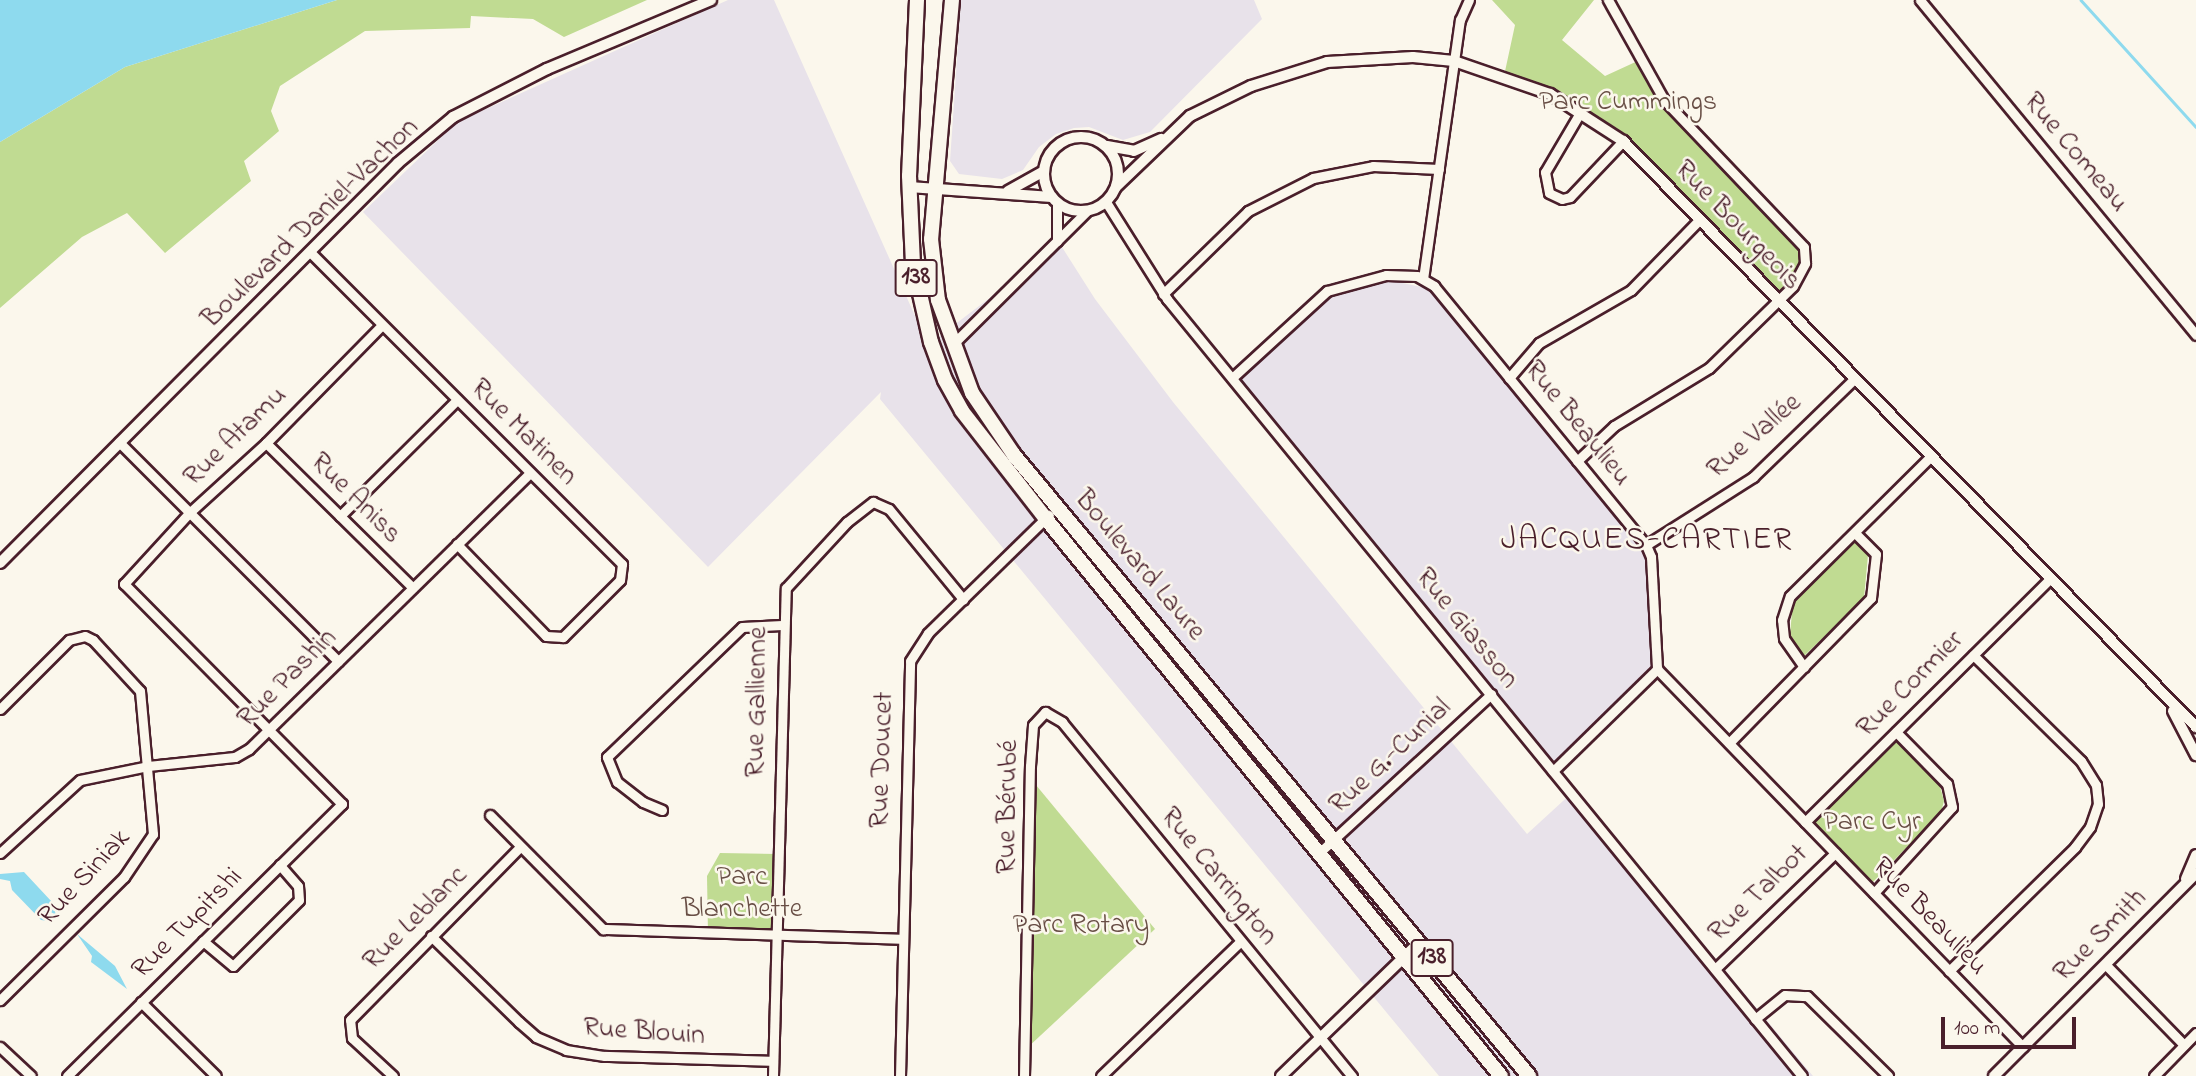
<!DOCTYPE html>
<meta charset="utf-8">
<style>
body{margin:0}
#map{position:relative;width:2196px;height:1076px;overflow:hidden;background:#fbf7ec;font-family:"Indie Flower",sans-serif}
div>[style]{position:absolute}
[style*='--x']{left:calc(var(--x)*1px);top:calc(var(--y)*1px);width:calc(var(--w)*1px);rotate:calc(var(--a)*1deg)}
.built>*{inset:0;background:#e8e2ea}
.green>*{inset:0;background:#c0db92}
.water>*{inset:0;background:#8edaee}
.stream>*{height:2.5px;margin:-1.25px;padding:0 1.25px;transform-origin:1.25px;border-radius:1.25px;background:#8edaee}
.roads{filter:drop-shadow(2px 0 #4a1f2b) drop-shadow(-2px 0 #4a1f2b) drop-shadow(0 2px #4a1f2b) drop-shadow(0 -2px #4a1f2b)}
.minor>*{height:9px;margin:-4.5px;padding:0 4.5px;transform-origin:4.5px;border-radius:4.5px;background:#fbf7ec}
.tertiary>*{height:10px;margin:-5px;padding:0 5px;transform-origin:5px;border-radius:5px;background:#fbf7ec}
.tertiary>.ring{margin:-5px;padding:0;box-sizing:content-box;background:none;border:10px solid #fbf7ec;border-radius:50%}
.trunk>*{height:14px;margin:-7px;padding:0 7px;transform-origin:7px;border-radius:7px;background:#fbf7ec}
span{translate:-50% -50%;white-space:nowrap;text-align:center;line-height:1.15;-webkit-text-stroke:5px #fbf7ec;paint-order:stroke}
.shield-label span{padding:2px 5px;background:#fbf7ec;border:2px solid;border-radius:5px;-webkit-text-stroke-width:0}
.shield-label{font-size:26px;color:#4a1f2b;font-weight:700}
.park-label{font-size:28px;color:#684e45}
.street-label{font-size:28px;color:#4a1f2b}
.quarter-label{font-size:32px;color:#4a1f2b;letter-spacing:2px}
.scale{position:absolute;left:1941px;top:1017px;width:135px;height:32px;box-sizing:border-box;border:4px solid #4a1f2b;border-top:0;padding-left:9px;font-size:21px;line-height:24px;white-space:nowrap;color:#4a1f2b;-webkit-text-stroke:5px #fbf7ec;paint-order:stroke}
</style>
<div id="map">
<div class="built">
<i style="clip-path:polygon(728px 0,774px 0,928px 345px,1060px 244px,1095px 299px,1173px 402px,1527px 834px,1575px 790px,1813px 1076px,1439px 1076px,880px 399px,881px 392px,708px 567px,363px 212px,457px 122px)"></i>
<i style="clip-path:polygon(961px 0,1254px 0,1262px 19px,1150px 132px,1123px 140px,1089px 127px,1074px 128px,1056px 134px,1039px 147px,1023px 170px,1002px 179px,959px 174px,950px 161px)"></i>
<i style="clip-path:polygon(1388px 280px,1431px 289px,1645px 553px,1653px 668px,1553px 766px,1238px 378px,1326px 297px,1370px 281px)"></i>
</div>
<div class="green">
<i style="clip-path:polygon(337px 0,647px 0,564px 37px,533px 19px,471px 16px,470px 28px,365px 31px,280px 86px,271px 111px,279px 131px,244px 161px,251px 181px,165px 253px,127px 213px,82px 237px,0 308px,0 142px,125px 67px)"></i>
<i style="clip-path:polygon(1492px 0,1594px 0,1562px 40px,1605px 76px,1642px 59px,1664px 100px,1796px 238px,1805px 263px,1777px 300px,1602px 125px,1504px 76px,1515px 25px)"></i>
<i style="clip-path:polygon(1855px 538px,1868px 555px,1864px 598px,1803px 657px,1790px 635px,1793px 600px)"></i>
<i style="clip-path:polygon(1895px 738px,1938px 779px,1944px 801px,1941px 812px,1872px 883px,1812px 822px)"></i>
<i style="clip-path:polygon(1031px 779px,1155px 929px,1026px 1049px)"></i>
<i style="clip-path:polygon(720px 853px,777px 854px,775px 937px,708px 934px,707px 876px)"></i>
</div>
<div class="water">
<i style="clip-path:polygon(0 0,337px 0,125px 67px,0 142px)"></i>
<i style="clip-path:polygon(24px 872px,52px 902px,56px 915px,49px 911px,48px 921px,41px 920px,12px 890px,10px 881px,0 879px,0 874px)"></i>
<i style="clip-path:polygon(77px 934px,115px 966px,127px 989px,91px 962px,92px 956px)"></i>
</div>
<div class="stream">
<i style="--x:2081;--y:0;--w:171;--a:47.8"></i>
</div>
<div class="roads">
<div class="minor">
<i style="--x:1920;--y:0;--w:434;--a:50.5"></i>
<i style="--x:1581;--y:111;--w:71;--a:120.5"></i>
<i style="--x:1545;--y:172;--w:21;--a:79"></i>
<i style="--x:1549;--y:193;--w:14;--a:25"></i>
<i style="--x:1562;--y:199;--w:8;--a:-14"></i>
<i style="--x:1570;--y:197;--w:77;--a:-46.6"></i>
<i style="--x:1106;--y:202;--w:115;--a:57.8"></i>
<i style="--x:1167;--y:299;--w:1003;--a:50.74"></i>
<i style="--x:1057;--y:203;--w:38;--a:90"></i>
<i style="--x:311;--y:253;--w:440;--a:45"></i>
<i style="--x:622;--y:564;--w:16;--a:97"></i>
<i style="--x:620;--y:580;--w:81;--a:135"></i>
<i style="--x:563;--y:637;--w:17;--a:-177"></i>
<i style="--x:546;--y:636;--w:128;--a:-134.1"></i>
<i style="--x:1423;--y:279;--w:262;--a:-81.9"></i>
<i style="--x:1460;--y:20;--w:22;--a:-66"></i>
<i style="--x:1163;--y:294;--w:119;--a:-44.3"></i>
<i style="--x:1248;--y:211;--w:73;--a:-26.9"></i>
<i style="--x:1313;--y:178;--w:61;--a:-11.3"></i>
<i style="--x:1373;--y:166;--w:66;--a:2.6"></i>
<i style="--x:952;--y:345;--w:190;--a:-44.8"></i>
<i style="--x:1232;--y:378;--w:129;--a:-42.5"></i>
<i style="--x:1327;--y:291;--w:61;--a:-15.2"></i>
<i style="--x:1386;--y:275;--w:31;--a:2"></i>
<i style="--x:1417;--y:276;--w:20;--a:30"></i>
<i style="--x:1434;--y:286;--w:335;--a:50.7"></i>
<i style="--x:1646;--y:545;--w:13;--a:67"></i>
<i style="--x:1651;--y:557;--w:112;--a:86.9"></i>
<i style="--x:1657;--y:669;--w:526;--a:45.92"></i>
<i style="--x:1509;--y:378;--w:46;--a:-49.4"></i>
<i style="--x:1539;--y:343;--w:106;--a:-29.9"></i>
<i style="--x:1631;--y:290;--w:98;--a:-45.8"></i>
<i style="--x:119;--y:442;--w:310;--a:45"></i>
<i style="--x:266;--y:443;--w:206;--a:44.6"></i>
<i style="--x:1577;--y:461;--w:51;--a:-43.4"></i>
<i style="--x:1614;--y:426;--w:111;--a:-31.4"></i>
<i style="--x:1709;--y:368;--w:117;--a:-44.3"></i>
<i style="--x:1793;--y:286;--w:26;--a:-62"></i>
<i style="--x:1805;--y:263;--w:16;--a:-94"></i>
<i style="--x:1804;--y:247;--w:203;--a:-133.6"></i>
<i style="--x:1664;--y:100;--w:115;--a:-119.2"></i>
<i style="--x:340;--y:516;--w:165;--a:-44.8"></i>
<i style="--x:1646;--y:545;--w:127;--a:-32.4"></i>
<i style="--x:1753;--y:477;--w:141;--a:-44.1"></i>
<i style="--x:1804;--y:667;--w:35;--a:-125"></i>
<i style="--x:1784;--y:638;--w:18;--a:-96"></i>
<i style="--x:1782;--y:620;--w:25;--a:-72"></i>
<i style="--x:1790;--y:596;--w:197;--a:-44.8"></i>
<i style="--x:0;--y:709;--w:98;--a:-45"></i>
<i style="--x:69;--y:640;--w:16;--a:-14"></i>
<i style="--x:85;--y:636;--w:9;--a:27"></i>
<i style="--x:93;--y:640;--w:69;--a:47.3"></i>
<i style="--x:140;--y:691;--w:144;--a:84.8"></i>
<i style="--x:153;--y:834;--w:52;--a:124"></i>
<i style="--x:124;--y:877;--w:175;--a:135.2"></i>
<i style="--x:1729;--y:743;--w:203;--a:-45.6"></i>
<i style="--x:1871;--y:598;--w:44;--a:-83.5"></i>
<i style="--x:1876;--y:554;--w:30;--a:-135"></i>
<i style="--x:1553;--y:771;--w:146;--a:-44.4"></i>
<i style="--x:662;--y:810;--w:21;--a:-157"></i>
<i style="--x:643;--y:802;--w:33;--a:-142"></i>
<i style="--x:617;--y:782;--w:27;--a:-112"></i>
<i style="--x:607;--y:757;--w:187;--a:-43.9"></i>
<i style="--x:742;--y:627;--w:40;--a:-2.9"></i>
<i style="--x:490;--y:815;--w:161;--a:45.3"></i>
<i style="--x:603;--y:929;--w:300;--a:1.9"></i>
<i style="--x:1805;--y:822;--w:344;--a:-44.8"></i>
<i style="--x:1320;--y:852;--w:233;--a:-42.7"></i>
<i style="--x:0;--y:853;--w:108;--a:-42.4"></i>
<i style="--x:80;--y:780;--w:69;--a:-11.6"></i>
<i style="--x:148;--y:766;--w:87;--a:-5.9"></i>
<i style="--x:235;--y:757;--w:16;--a:-30"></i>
<i style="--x:249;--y:749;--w:394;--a:-44.5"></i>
<i style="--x:1874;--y:893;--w:116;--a:-47.8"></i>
<i style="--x:1952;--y:807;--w:24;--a:-102"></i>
<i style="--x:1947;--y:784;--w:73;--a:-134.4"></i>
<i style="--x:431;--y:936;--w:123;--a:44.3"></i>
<i style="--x:519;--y:1022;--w:23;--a:41"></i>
<i style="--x:536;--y:1037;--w:33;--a:23"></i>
<i style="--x:566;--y:1050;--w:39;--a:9"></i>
<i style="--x:605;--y:1056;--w:168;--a:1.7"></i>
<i style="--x:203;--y:941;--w:39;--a:40"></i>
<i style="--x:233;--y:966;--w:93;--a:-45"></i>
<i style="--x:299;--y:900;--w:14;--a:-94"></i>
<i style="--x:298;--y:886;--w:28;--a:-131"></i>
<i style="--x:2105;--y:964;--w:113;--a:45.7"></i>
<i style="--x:1715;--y:969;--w:167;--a:-44"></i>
<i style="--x:1949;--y:971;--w:177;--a:-44.5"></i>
<i style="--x:2075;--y:847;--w:25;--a:-53"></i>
<i style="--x:2090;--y:827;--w:24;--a:-71"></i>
<i style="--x:2098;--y:804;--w:19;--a:-96"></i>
<i style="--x:2096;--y:785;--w:28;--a:-122"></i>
<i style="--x:2081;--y:761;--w:151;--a:-135.5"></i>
<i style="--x:141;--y:1002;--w:105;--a:44.6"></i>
<i style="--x:1755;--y:1019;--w:38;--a:-39"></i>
<i style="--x:1785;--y:995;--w:22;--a:3"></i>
<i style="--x:1807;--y:996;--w:114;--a:44.6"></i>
<i style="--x:0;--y:1047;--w:42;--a:43.1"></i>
<i style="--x:67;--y:1076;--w:387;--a:-44.7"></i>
<i style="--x:342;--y:804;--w:310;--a:-134.7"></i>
<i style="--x:124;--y:584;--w:96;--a:-47.5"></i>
<i style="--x:189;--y:513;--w:104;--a:-42.3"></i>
<i style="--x:266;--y:443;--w:165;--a:-45.5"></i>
<i style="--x:393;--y:1076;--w:56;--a:-137.2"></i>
<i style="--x:352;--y:1038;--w:18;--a:-96"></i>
<i style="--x:350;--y:1020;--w:243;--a:-45.5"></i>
<i style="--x:773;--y:1076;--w:488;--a:-88.5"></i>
<i style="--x:786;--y:588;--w:90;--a:-47.3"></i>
<i style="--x:847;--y:522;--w:33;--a:-38"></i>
<i style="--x:873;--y:502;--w:17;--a:24"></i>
<i style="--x:889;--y:509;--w:117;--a:50.6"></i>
<i style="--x:900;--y:1076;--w:415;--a:-88.6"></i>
<i style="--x:910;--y:661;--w:33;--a:-57"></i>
<i style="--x:928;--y:633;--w:169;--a:-44.3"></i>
<i style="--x:1024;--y:1076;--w:310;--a:-88.9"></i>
<i style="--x:1030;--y:766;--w:41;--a:-85.8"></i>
<i style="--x:1033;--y:725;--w:18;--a:-47"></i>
<i style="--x:1045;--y:712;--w:20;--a:30"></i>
<i style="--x:1062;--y:722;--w:458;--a:50.7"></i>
<i style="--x:1101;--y:1076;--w:194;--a:-44"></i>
<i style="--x:2154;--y:1076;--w:60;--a:-45.7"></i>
</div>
<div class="tertiary">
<i class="ring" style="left:1044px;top:137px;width:64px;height:64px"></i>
<i style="--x:1107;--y:146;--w:27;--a:10"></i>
<i style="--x:1134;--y:151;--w:30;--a:-24"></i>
<i style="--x:909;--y:187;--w:143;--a:4"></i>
<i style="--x:1116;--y:187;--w:103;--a:-43.8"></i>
<i style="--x:1190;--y:116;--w:68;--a:-26.2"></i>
<i style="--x:1251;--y:86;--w:80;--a:-17.5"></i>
<i style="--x:1327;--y:62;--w:86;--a:-3.3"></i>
<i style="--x:1413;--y:57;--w:41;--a:5.6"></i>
<i style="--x:1454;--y:61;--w:102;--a:19"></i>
<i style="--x:1550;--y:94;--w:87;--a:32.8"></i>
<i style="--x:1623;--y:141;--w:820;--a:45.64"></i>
<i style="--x:1008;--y:191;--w:41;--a:-29.1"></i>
<i style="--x:0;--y:563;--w:564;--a:-45.14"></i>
<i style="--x:398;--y:163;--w:72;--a:-39.9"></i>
<i style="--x:453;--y:117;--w:106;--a:-27.1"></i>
<i style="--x:547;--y:69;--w:178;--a:-22.8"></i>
<i style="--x:2173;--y:711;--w:50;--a:62.4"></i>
<i style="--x:2186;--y:879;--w:26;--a:-67"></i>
<i style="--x:1281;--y:1076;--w:193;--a:-44"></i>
<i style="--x:1994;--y:1076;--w:286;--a:-45.1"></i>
</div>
<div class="trunk">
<i style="--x:917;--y:0;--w:176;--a:92.6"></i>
<i style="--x:909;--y:176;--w:87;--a:87.4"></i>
<i style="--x:913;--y:263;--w:81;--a:77.2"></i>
<i style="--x:931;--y:342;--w:40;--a:69.8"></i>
<i style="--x:945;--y:380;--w:35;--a:61"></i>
<i style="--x:962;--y:411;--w:137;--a:52.1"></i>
<i style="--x:1046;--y:519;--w:719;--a:50.76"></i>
<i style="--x:952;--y:0;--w:240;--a:95"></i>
<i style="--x:931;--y:239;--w:61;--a:83.5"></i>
<i style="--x:938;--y:300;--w:99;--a:69.9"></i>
<i style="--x:972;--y:393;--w:75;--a:55.9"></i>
<i style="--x:1014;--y:455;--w:807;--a:50.33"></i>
</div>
</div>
<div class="shield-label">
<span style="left:916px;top:278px">138</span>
<span style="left:1432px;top:958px">138</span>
</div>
<div class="park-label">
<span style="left:1628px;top:103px">Parc Cummings</span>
<span style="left:1872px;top:823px">Parc Cyr</span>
<span style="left:742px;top:894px">Parc<br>Blanchette</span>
<span style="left:1081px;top:926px">Parc Rotary</span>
</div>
<div class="street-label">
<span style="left:2075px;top:153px;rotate:50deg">Rue Comeau</span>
<span style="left:311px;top:224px;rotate:-44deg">Boulevard Daniel-Vachon</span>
<span style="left:1737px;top:226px;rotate:46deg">Rue Bourgeois</span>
<span style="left:1577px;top:424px;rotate:51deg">Rue Beaulieu</span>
<span style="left:523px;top:433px;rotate:45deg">Rue Matinen</span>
<span style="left:236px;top:437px;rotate:-44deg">Rue Atamu</span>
<span style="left:1755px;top:437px;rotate:-41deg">Rue Vallée</span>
<span style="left:355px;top:499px;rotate:45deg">Rue Aniss</span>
<span style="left:1139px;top:566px;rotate:50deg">Boulevard Laure</span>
<span style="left:1466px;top:629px;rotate:51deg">Rue Giasson</span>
<span style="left:288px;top:679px;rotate:-45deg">Rue Pashin</span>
<span style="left:1911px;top:685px;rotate:-45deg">Rue Cormier</span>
<span style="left:758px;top:702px;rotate:-89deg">Rue Gallienne</span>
<span style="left:1391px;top:757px;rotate:-43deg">Rue G.-Cunial</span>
<span style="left:883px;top:760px;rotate:-88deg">Rue Doucet</span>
<span style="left:1009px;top:807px;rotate:-89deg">Rue Bérubé</span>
<span style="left:1218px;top:877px;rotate:51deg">Rue Carrington</span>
<span style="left:85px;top:878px;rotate:-47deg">Rue Siniak</span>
<span style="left:1759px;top:894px;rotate:-44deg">Rue Talbot</span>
<span style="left:1929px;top:917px;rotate:46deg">Rue Beaulieu</span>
<span style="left:416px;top:919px;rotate:-45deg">Rue Leblanc</span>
<span style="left:188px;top:924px;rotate:-45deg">Rue Tupitshi</span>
<span style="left:2101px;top:936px;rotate:-45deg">Rue Smith</span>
<span style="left:644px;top:1033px;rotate:4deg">Rue Blouin</span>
</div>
<div class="quarter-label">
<span style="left:1647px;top:541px">JACQUES-CARTIER</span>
</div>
<div class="scale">100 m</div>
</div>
